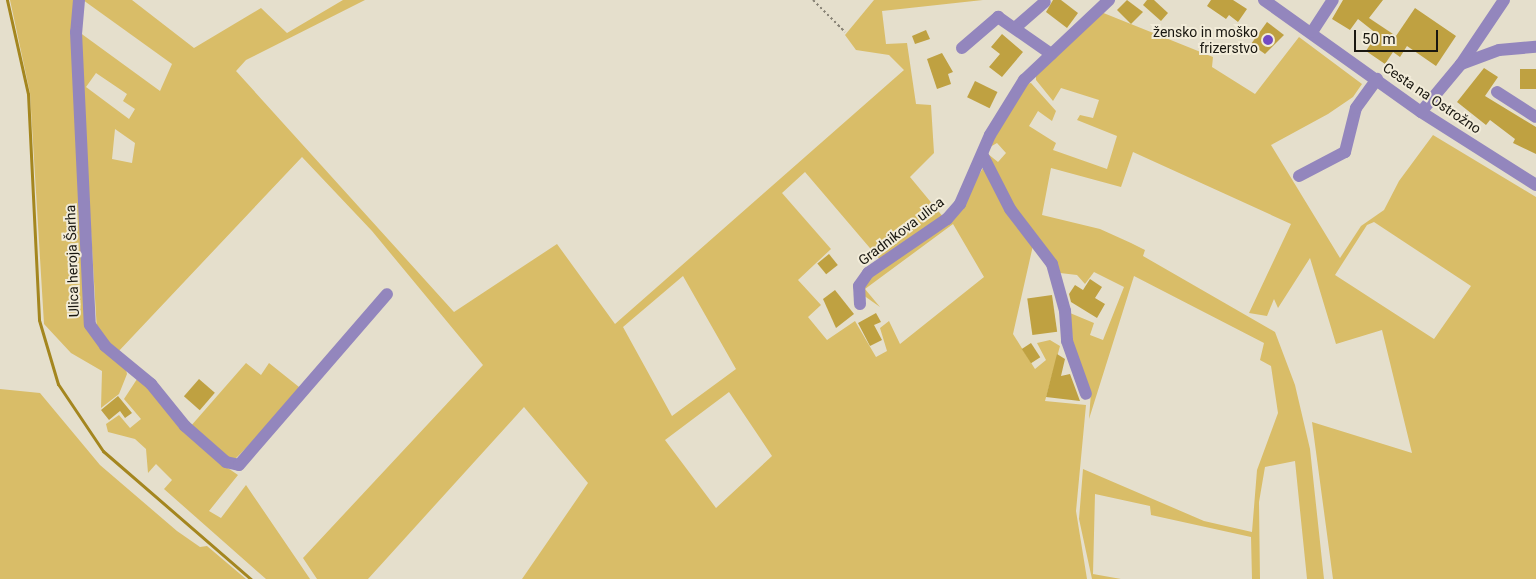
<!DOCTYPE html>
<meta charset="utf-8">
<style>
body{margin:0}
#map{position:relative;width:1536px;height:579px;overflow:hidden;background:#e5dfcc;font-family:Roboto,sans-serif}
div>[style]{position:absolute}
[style*='--x']{left:calc(var(--x)*1px);top:calc(var(--y)*1px);width:calc(var(--w)*1px);rotate:calc(var(--a)*1deg)}
.green>*{inset:0;background:#d9bd68}
.stream>*{height:3px;margin:-1.5px;padding:0 1.5px;transform-origin:1.5px;border-radius:1.5px;background:#a4861f}
.building>*{inset:0;background:#bfa141;transform-origin:0 0}
.path>*{height:2px;margin-top:-1px;transform-origin:0;background:repeating-linear-gradient(90deg,#878275 0 2.5px,transparent 0 5px)}
.minor>*{height:12px;margin:-6px;padding:0 6px;transform-origin:6px;border-radius:6px;background:#9386bd}
.dots>*{width:14px;height:14px;translate:-50% -50%;box-sizing:border-box;border:2px solid #f2ecd9;border-radius:50%}
span{translate:-50% -50%;white-space:nowrap;text-align:center;line-height:1.15;-webkit-text-stroke:4px #f2ecd9;paint-order:stroke}
.poi-label{font-size:14px;color:#191710}
.right{translate:-100% -50%;text-align:right}
.street-label{font-size:14px;color:#191710}
.scale{position:absolute;left:1354px;top:30px;width:84px;height:22px;box-sizing:border-box;border:2px solid #191710;border-top:0;padding-left:6px;font-size:15px;line-height:18px;white-space:nowrap;color:#191710;-webkit-text-stroke:4px #f2ecd9;paint-order:stroke}
</style>
<div id="map">
<div class="green">
<i style="clip-path:polygon(10px 0,74px 0,85px 308px,125px 365px,127px 374px,119px 394px,101px 408px,102px 371px,71px 353px,44px 324px,30px 93px)"></i>
<i style="clip-path:polygon(evenodd,83px 0,132px 0,194px 48px,261px 8px,287px 33px,343px 0,365px 0,246px 60px,236px 71px,454px 312px,557px 244px,615px 324px,904px 70px,889px 55px,856px 50px,845px 35px,874px 0,983px 0,882px 11px,886px 44px,907px 43px,916px 104px,931px 105px,934px 153px,910px 177px,944px 218px,881px 261px,805px 172px,782px 193px,831px 249px,798px 280px,821px 305px,808px 317px,827px 340px,855px 321px,876px 357px,887px 351px,880px 328px,889px 321px,900px 344px,984px 277px,953px 224px,865px 289px,880px 307px,863px 295px,866px 279px,953px 218px,983px 168px,1034px 241px,1013px 334px,1035px 369px,1046px 360px,1037px 343px,1050px 340px,1060px 346px,1045px 401px,1086px 405px,1076px 511px,1087px 579px,522px 579px,588px 483px,524px 407px,368px 579px,317px 579px,303px 558px,483px 365px,372px 231px,302px 157px,117px 353px,97px 331px,79px 32px,160px 91px,172px 64px,83px 0,96px 73px,127px 94px,123px 101px,135px 109px,129px 119px,86px 87px,96px 73px,83px 0,115px 129px,135px 143px,132px 163px,112px 159px,115px 129px,83px 0,683px 276px,736px 369px,672px 416px,623px 327px,683px 276px,83px 0,729px 392px,772px 456px,716px 508px,665px 440px,729px 392px)"></i>
<i style="clip-path:polygon(evenodd,1101px 12px,1213px 57px,1212px 67px,1255px 94px,1299px 37px,1362px 84px,1353px 97px,1328px 114px,1271px 145px,1340px 258px,1361px 226px,1384px 210px,1399px 181px,1433px 135px,1536px 197px,1536px 579px,1333px 579px,1312px 422px,1412px 453px,1382px 330px,1336px 344px,1310px 258px,1278px 308px,1274px 299px,1267px 316px,1249px 313px,1291px 224px,1133px 152px,1121px 187px,1051px 168px,1042px 215px,1100px 229px,1131px 243px,1145px 250px,1143px 256px,1275px 332px,1295px 385px,1310px 449px,1324px 579px,1307px 579px,1295px 461px,1265px 467px,1259px 502px,1260px 579px,1252px 579px,1251px 537px,1151px 515px,1150px 506px,1095px 494px,1093px 574px,1121px 579px,1092px 579px,1079px 519px,1083px 469px,1204px 521px,1252px 532px,1257px 470px,1278px 413px,1271px 366px,1260px 360px,1264px 343px,1134px 276px,1089px 419px,1091px 392px,1073px 343px,1070px 313px,1094px 323px,1090px 335px,1103px 340px,1124px 287px,1094px 272px,1085px 284px,1077px 275px,1060px 273px,1017px 214px,988px 154px,998px 162px,1006px 153px,997px 143px,990px 147px,1024px 84px,1031px 83px,1056px 111px,1052px 121px,1038px 111px,1029px 126px,1056px 143px,1053px 150px,1107px 169px,1117px 136px,1077px 120px,1080px 115px,1093px 118px,1099px 100px,1061px 88px,1053px 101px,1036px 80px,1036px 73px,1101px 12px,1374px 222px,1471px 286px,1434px 339px,1335px 275px,1367px 225px,1374px 222px)"></i>
<i style="clip-path:polygon(246px 363px,261px 375px,269px 363px,304px 391px,232px 462px,190px 427px)"></i>
<i style="clip-path:polygon(139px 376px,222px 464px,238px 475px,209px 511px,221px 518px,246px 485px,310px 579px,266px 579px,164px 489px,172px 480px,156px 464px,148px 473px,146px 449px,135px 439px,108px 432px,106px 424px,119px 415px,130px 428px,141px 419px,124px 399px)"></i>
<i style="clip-path:polygon(0 389px,40px 393px,100px 465px,177px 531px,200px 547px,207px 546px,246px 579px,0 579px)"></i>
</div>
<div class="stream">
<i style="--x:7;--y:0;--w:96;--a:77.4"></i>
<i style="--x:28;--y:94;--w:226;--a:87.2"></i>
<i style="--x:39;--y:320;--w:67;--a:73.5"></i>
<i style="--x:58;--y:384;--w:81;--a:56.1"></i>
<i style="--x:103;--y:451;--w:196;--a:40.9"></i>
</div>
<div class="building">
<i style="clip-path:polygon(1053px 0,1061px 0,1078px 13px,1067px 28px,1046px 12px)"></i>
<i style="clip-path:polygon(1127px 0,1143px 12px,1131px 24px,1117px 10px)"></i>
<i style="clip-path:polygon(1147px 0,1154px 0,1168px 13px,1161px 21px,1143px 5px)"></i>
<i style="clip-path:polygon(1211px 0,1233px 0,1247px 9px,1238px 22px,1229px 15px,1226px 19px,1207px 6px)"></i>
<i style="clip-path:polygon(1343px 0,1383px 0,1369px 18px,1396px 36px,1415px 8px,1456px 36px,1436px 66px,1407px 46px,1400px 57px,1393px 52px,1385px 64px,1366px 51px,1377px 34px,1358px 19px,1350px 30px,1332px 19px)"></i>
<i style="clip-path:polygon(1267px 22px,1284px 35px,1265px 54px,1251px 44px)"></i>
<i style="clip-path:polygon(926px 30px,930px 39px,915px 44px,912px 36px)"></i>
<i style="clip-path:polygon(1002px 34px,1023px 52px,1002px 77px,989px 67px,1000px 54px,991px 47px)"></i>
<i style="clip-path:polygon(942px 53px,953px 72px,948px 74px,951px 84px,937px 89px,927px 59px)"></i>
<i style="clip-path:polygon(1484px 68px,1498px 77px,1485px 96px,1536px 127px,1536px 154px,1513px 143px,1515px 139px,1490px 120px,1486px 125px,1457px 102px)"></i>
<i style="left:1520px;top:69px;width:16px;height:20px"></i>
<i style="left:975px;top:81px;width:25px;height:18px;rotate:26deg"></i>
<i style="left:829px;top:254px;width:14px;height:15px;rotate:51deg"></i>
<i style="clip-path:polygon(1090px 279px,1102px 287px,1095px 298px,1105px 304px,1097px 318px,1071px 302px,1069px 294px,1075px 285px,1083px 290px)"></i>
<i style="clip-path:polygon(835px 290px,854px 314px,836px 328px,823px 299px)"></i>
<i style="left:1052px;top:295px;width:37px;height:25px;rotate:82deg"></i>
<i style="clip-path:polygon(876px 313px,881px 322px,874px 325px,882px 340px,870px 346px,858px 323px)"></i>
<i style="left:1031px;top:343px;width:17px;height:11px;rotate:57deg"></i>
<i style="clip-path:polygon(1057px 354px,1065px 359px,1061px 376px,1070px 374px,1080px 401px,1046px 397px)"></i>
<i style="left:199px;top:379px;width:21px;height:23px;rotate:41deg"></i>
<i style="clip-path:polygon(118px 396px,132px 413px,125px 418px,120px 411px,109px 420px,101px 410px)"></i>
</div>
<div class="path">
<i style="--x:813;--y:0;--w:45;--a:45"></i>
</div>
<div class="minor">
<i style="--x:79;--y:0;--w:32;--a:95"></i>
<i style="--x:76;--y:32;--w:293;--a:87.3"></i>
<i style="--x:90;--y:325;--w:26;--a:54"></i>
<i style="--x:105;--y:346;--w:60;--a:39.6"></i>
<i style="--x:151;--y:384;--w:54;--a:51"></i>
<i style="--x:185;--y:426;--w:55;--a:41.3"></i>
<i style="--x:226;--y:462;--w:13;--a:13"></i>
<i style="--x:239;--y:465;--w:226;--a:-49.1"></i>
<i style="--x:1264;--y:0;--w:193;--a:35.5"></i>
<i style="--x:1421;--y:112;--w:136;--a:32.4"></i>
<i style="--x:1016;--y:27;--w:38;--a:-41"></i>
<i style="--x:1312;--y:32;--w:38;--a:-57"></i>
<i style="--x:962;--y:48;--w:48;--a:-40.7"></i>
<i style="--x:998;--y:17;--w:65;--a:34.9"></i>
<i style="--x:1461;--y:64;--w:40;--a:-20.2"></i>
<i style="--x:1499;--y:50;--w:37;--a:-5"></i>
<i style="--x:1497;--y:92;--w:46;--a:32.7"></i>
<i style="--x:1421;--y:112;--w:62;--a:-50.2"></i>
<i style="--x:1461;--y:64;--w:77;--a:-56.1"></i>
<i style="--x:983;--y:156;--w:59;--a:63"></i>
<i style="--x:1010;--y:209;--w:69;--a:52.6"></i>
<i style="--x:1052;--y:264;--w:49;--a:74.5"></i>
<i style="--x:1065;--y:311;--w:30;--a:86"></i>
<i style="--x:1067;--y:341;--w:56;--a:70.3"></i>
<i style="--x:1299;--y:176;--w:52;--a:-27.6"></i>
<i style="--x:1345;--y:152;--w:45;--a:-76"></i>
<i style="--x:1356;--y:108;--w:36;--a:-54"></i>
<i style="--x:860;--y:304;--w:18;--a:-93"></i>
<i style="--x:859;--y:286;--w:16;--a:-55"></i>
<i style="--x:868;--y:273;--w:96;--a:-34.4"></i>
<i style="--x:947;--y:219;--w:20;--a:-49"></i>
<i style="--x:960;--y:204;--w:75;--a:-66.5"></i>
<i style="--x:990;--y:135;--w:65;--a:-58.3"></i>
<i style="--x:1024;--y:80;--w:117;--a:-43.3"></i>
</div>
<div class="dots">
<i style="left:1268px;top:40px;background:#734bc4"></i>
</div>
<div class="poi-label">
<span class="right" style="left:1258px;top:40px">žensko in moško<br>frizerstvo</span>
</div>
<div class="street-label">
<span style="left:1432px;top:98px;rotate:34deg">Cesta na Ostrožno</span>
<span style="left:901px;top:231px;rotate:-37deg">Gradnikova ulica</span>
<span style="left:72px;top:261px;rotate:-92deg">Ulica heroja Šarha</span>
</div>
<div class="scale">50 m</div>
</div>
